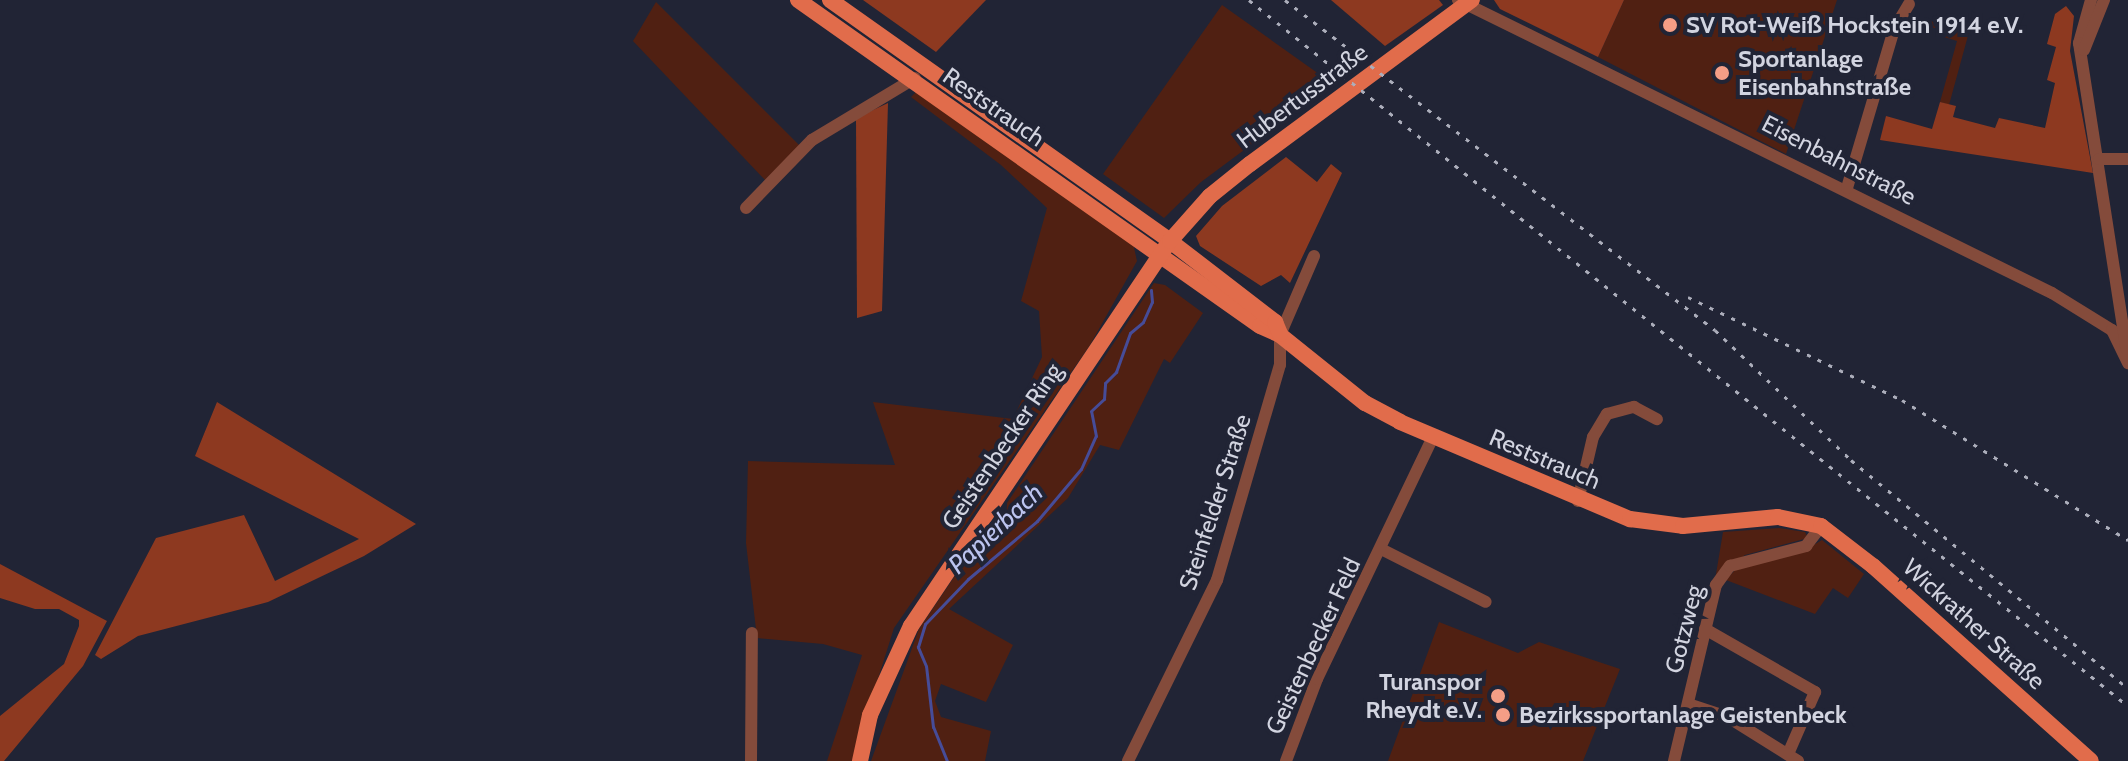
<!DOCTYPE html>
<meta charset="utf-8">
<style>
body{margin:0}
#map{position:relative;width:2128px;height:761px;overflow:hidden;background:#212435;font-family:Cabin,sans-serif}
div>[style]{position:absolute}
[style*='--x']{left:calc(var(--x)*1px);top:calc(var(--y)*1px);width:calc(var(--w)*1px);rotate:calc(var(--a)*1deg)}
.green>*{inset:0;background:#502012}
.forest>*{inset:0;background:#8d3920}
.stream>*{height:3px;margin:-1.5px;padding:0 1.5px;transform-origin:1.5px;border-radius:1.5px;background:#464c98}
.minor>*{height:12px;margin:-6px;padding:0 6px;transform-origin:6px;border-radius:6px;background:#844b3b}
.major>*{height:16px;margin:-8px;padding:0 8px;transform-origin:8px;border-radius:8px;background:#e16c4b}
.rail>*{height:3px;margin-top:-1.5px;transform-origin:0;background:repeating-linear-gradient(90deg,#acaebb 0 4px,transparent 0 12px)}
.dots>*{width:22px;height:22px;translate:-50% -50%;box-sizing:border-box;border:4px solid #212435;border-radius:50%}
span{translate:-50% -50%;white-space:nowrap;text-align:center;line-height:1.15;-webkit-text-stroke:8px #212435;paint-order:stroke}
.poi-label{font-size:24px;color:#d2d4e0;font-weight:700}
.left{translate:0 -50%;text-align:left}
.right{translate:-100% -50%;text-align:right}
.street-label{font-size:24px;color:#d2d4e0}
.water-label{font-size:26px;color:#bcc4ef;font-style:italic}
</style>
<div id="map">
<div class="green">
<i style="clip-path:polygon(1624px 0,1837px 0,1786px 154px,1598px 57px)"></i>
<i style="clip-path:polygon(656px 2px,800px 146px,765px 180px,633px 41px)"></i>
<i style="clip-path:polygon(1222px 5px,1333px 84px,1201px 182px,1164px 218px,1103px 174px)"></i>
<i style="clip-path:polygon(1923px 19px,1969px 32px,1949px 105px,1940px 102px,1957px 41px,1944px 37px,1945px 31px,1921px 24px)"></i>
<i style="clip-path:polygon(917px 91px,1133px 243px,1137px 261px,1090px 345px,894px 628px,852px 761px,827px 761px,862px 655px,823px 644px,757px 638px,746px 543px,748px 461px,895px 465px,873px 402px,1013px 419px,1042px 357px,1039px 311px,1021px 301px,1047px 208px,1001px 165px,911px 97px)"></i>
<i style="clip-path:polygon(1154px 283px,1165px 285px,1203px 313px,1170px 363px,1164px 359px,1119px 450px,1100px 445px,1068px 498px,949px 609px,1013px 645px,986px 702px,941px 684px,935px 701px,941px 717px,991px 731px,985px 761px,871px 761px,919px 629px,973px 549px,995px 541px,1006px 526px,1007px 503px)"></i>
<i style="clip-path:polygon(1779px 528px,1805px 532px,1808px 538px,1745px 555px,1715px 580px,1723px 532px)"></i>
<i style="clip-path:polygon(1822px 540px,1864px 574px,1848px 598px,1833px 588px,1815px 614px,1726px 580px,1736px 569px,1800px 553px)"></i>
<i style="clip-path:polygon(1439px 622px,1518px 653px,1539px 642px,1620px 669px,1583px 761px,1388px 761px)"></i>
</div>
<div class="forest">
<i style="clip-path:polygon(863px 0,986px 0,936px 52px)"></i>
<i style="clip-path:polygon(1331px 0,1439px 0,1443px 5px,1385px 46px)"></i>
<i style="clip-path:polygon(1494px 0,1624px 0,1598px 57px,1500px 9px)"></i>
<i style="clip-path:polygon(2066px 6px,2074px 16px,2070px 51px,2093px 173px,1880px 140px,1886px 116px,1932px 129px,1940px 102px,1956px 106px,1953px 117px,1995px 128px,1999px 118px,2045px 128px,2055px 83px,2047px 80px,2056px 47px,2047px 44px,2055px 14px)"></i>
<i style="clip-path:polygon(888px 103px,882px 311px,857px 318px,856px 118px)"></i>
<i style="clip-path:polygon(1286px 157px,1317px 182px,1331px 164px,1342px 173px,1290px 283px,1281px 275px,1261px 286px,1200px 246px,1196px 236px,1222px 206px)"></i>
<i style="clip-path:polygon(217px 402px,416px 524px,364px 556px,268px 602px,138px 636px,101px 659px,95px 655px,156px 538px,244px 515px,275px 581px,359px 539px,195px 456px)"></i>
<i style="clip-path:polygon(0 564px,107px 621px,83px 666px,4px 761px,0 761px,0 716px,64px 664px,79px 626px,79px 620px,59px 609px,35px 609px,0 598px)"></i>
</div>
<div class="stream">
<i style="--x:947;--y:761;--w:37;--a:-112"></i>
<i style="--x:933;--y:727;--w:61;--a:-96.5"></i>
<i style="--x:926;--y:666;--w:21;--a:-113"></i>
<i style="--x:918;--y:647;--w:24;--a:-73"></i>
<i style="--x:925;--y:624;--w:62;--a:-46.3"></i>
<i style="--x:968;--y:579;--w:90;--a:-40"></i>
<i style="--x:1037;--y:521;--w:68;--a:-49.8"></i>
<i style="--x:1081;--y:469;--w:36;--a:-66"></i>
<i style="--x:1096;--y:436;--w:25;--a:-101"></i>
<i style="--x:1091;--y:411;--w:18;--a:-43"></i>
<i style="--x:1104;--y:399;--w:16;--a:-86"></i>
<i style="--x:1105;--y:383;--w:16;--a:-45"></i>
<i style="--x:1116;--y:372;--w:41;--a:-70.3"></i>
<i style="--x:1130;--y:333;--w:17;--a:-40"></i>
<i style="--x:1143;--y:322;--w:22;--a:-66"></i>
<i style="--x:1152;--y:302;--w:12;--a:-95"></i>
</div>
<div class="minor">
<i style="--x:1458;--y:0;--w:662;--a:26.26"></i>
<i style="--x:2052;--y:293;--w:70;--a:31.7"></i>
<i style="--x:2112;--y:330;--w:37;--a:64"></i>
<i style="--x:2091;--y:0;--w:45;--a:105.6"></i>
<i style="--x:2079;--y:43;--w:309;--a:81.2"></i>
<i style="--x:2084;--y:50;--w:54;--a:-68.2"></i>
<i style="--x:2099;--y:159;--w:29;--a:0"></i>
<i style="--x:1847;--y:188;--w:166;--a:-73.5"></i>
<i style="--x:1894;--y:29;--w:29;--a:-59"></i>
<i style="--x:746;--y:208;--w:95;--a:-45.9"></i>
<i style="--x:812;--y:140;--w:120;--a:-31"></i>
<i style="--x:1578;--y:501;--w:66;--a:-76.8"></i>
<i style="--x:1593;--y:437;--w:27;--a:-59"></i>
<i style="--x:1607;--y:414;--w:28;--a:-15"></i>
<i style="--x:1634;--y:407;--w:26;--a:28"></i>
<i style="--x:1383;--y:550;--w:115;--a:26.8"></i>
<i style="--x:1705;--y:629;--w:127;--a:29.8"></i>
<i style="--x:1815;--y:692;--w:68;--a:113.5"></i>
<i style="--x:1688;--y:704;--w:40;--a:18"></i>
<i style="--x:1726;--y:716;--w:85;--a:32"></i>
<i style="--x:751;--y:761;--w:128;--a:-89.6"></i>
<i style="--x:1128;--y:761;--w:202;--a:-63.8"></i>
<i style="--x:1217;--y:580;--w:224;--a:-73.7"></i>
<i style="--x:1280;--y:365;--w:30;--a:-90"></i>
<i style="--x:1280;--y:335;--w:86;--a:-66.7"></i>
<i style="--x:1286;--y:761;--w:88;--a:-69.3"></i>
<i style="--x:1317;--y:679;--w:268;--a:-64.4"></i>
<i style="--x:1674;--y:761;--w:181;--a:-76.6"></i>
<i style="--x:1716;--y:585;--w:24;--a:-54"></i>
<i style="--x:1730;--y:566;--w:79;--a:-14.7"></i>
<i style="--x:1806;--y:546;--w:25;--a:-53"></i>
</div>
<div class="major">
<i style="--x:798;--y:0;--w:565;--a:35.21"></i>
<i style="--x:1260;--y:326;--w:22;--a:24"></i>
<i style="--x:1280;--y:335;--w:109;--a:38.7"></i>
<i style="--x:1365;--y:403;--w:40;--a:28"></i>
<i style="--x:1400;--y:422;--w:250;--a:22.9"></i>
<i style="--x:1630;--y:519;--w:53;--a:7.5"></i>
<i style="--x:1683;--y:526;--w:95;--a:-5.4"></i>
<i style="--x:1778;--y:517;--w:44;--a:11.8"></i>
<i style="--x:1821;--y:526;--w:66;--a:37.6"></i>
<i style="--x:1873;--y:566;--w:292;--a:41.8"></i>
<i style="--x:830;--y:0;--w:417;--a:35.3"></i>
<i style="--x:1170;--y:241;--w:133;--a:37.6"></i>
<i style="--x:1275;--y:322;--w:13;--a:67"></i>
<i style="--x:860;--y:761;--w:47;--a:-77.7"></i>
<i style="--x:870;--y:715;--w:98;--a:-65.3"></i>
<i style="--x:911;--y:626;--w:464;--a:-56.1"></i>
<i style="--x:1170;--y:241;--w:60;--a:-48.4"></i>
<i style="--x:1210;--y:196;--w:51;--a:-38.7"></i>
<i style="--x:1250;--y:164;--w:276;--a:-36.5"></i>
</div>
<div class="rail">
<i style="--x:1249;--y:0;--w:1127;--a:38.77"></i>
<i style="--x:1285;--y:0;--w:542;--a:37.5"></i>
<i style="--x:1715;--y:330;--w:188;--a:43.7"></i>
<i style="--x:1851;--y:460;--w:359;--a:39.5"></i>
<i style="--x:1688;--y:297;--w:237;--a:25.7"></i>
<i style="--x:1902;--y:400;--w:266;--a:31.8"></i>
</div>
<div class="dots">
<i style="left:1670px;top:25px;background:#f49e86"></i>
<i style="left:1722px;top:73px;background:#f49e86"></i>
<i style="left:1498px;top:696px;background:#f49e86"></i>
<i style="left:1503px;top:715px;background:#f49e86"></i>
</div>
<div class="poi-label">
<span class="left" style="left:1686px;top:25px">SV Rot-Weiß Hockstein 1914 e.V.</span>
<span class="left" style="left:1738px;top:73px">Sportanlage<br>Eisenbahnstraße</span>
<span class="right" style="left:1482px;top:696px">Turanspor<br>Rheydt e.V.</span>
<span class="left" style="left:1519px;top:715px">Bezirkssportanlage Geistenbeck</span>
</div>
<div class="street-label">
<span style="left:1302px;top:96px;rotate:-37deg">Hubertusstraße</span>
<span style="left:994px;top:107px;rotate:35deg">Reststrauch</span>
<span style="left:1839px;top:160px;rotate:27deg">Eisenbahnstraße</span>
<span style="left:1002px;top:446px;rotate:-56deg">Geistenbecker Ring</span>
<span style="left:1545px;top:459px;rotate:23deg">Reststrauch</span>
<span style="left:1215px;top:502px;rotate:-72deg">Steinfelder Straße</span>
<span style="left:1974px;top:624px;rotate:42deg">Wickrather Straße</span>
<span style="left:1684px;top:629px;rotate:-76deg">Gotzweg</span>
<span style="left:1313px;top:646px;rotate:-65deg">Geistenbecker Feld</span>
</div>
<div class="water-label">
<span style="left:996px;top:529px;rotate:-43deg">Papierbach</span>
</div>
</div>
